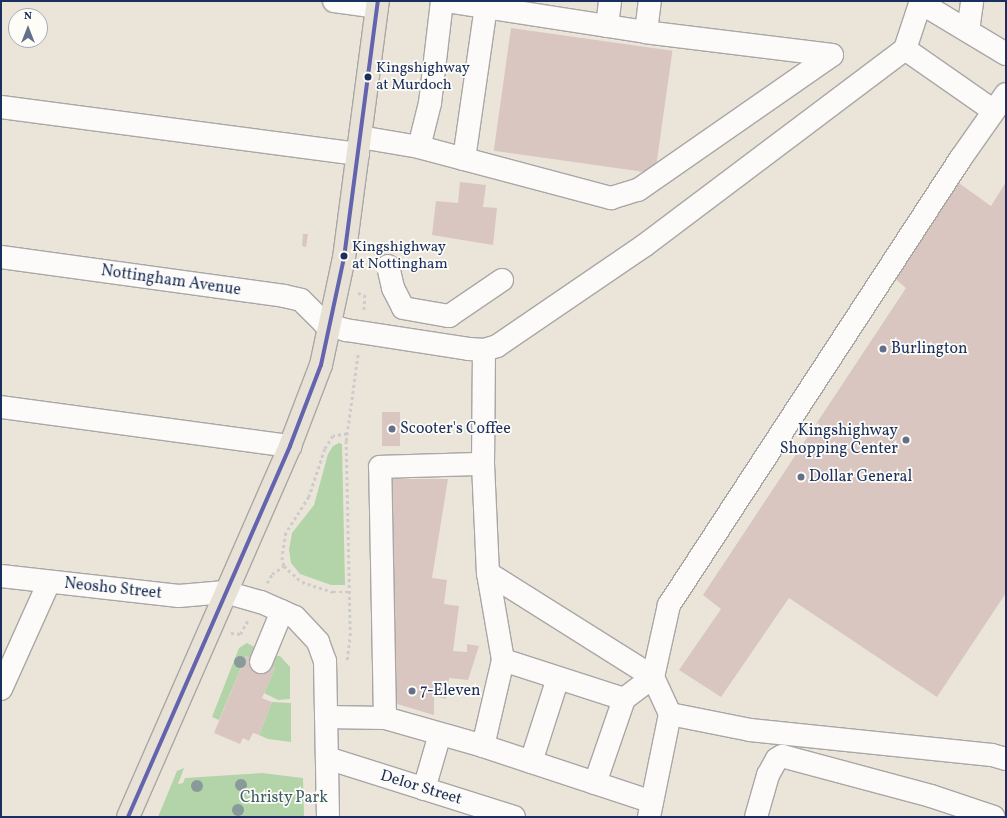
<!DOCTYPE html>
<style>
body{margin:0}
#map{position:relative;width:1007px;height:818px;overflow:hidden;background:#ebe5d9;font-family:Vollkorn,serif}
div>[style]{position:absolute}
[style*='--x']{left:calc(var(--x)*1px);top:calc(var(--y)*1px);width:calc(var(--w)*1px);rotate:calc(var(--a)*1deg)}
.green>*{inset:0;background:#b2d4a8}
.building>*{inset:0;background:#d9c6c1;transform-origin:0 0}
.path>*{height:2.5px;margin-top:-1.25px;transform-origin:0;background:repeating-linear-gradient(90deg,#cccccd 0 3px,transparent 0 6px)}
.roads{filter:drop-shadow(1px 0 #a8a7a6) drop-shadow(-1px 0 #a8a7a6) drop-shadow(0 1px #a8a7a6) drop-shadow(0 -1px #a8a7a6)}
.minor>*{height:22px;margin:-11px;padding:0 11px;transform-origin:11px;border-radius:11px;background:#fcfbf9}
.major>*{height:22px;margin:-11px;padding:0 11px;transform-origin:11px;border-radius:11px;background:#e8e2d6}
.bus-1>*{height:4px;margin:-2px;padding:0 2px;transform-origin:2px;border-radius:2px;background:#6364ad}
.trees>*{width:12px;height:12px;margin:-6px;border-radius:50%;background:#8a9a9b}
.dots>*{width:11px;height:11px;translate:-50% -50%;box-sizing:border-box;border:2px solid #fdfcf7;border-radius:50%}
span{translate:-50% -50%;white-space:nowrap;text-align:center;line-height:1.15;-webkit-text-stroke:3.5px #fdfcf7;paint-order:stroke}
.bus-label{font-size:15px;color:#1b2f5e}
.left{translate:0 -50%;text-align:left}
.street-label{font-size:16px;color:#1b2f5e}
.poi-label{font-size:16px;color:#1b2f5e}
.right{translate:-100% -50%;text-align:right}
.park-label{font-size:16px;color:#3a5d68}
.frame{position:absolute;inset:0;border:2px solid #1b2f5e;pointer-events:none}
.north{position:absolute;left:8px;top:8px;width:40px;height:40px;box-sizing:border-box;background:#fdfcf7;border:1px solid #a3aaba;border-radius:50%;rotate:0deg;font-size:11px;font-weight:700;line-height:16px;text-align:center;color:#1b2f5e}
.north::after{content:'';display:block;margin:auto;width:14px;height:18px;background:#646f89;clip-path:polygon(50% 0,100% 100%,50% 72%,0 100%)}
</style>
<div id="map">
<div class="green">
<i style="clip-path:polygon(339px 443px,342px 444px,345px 585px,331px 585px,300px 574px,291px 563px,289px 550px,292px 533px,314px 505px,328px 454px,333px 446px)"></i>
<i style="clip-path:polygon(247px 643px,256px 648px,254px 659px,246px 656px,219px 720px,212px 717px,239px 648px)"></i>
<i style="clip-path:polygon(277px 656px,280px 656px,290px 667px,290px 699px,278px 700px,264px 693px,275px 668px,269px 665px)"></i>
<i style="clip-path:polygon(272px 702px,291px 703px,291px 742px,268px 739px,259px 735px)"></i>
<i style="clip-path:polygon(184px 768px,178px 784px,183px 783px,185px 778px,262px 773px,303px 778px,304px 817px,158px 817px,177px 771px)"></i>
</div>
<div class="building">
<i style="left:511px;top:28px;width:163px;height:124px;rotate:8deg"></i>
<i style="clip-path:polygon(956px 181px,991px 206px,1006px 182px,1006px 593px,937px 697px,789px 598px,721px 697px,679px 670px,721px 609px,703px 595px,906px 288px,893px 277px)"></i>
<i style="clip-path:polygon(460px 182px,486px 185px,483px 207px,497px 208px,493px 245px,432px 235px,436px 201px,458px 203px)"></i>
<i style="clip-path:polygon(303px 234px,308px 234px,306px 247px,302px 246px)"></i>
<i style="left:382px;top:412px;width:18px;height:34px"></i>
<i style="clip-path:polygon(390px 479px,448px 479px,432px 578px,447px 580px,444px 604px,459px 606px,453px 651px,467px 652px,467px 644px,479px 646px,468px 680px,449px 678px,446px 699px,434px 696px,434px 715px,397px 704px)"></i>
<i style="clip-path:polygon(246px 656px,275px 668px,262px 698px,272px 702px,259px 735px,253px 733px,249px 741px,243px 738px,240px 744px,214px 733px)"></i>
</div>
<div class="path">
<i style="--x:358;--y:293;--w:7;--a:16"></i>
<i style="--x:365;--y:295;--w:17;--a:93"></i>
<i style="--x:347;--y:434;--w:14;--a:172"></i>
<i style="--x:333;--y:436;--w:15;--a:122"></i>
<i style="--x:325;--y:449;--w:51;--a:108.4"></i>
<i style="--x:309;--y:497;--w:43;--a:122.6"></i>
<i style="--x:286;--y:533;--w:24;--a:99"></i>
<i style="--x:282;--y:557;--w:9;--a:77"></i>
<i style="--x:284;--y:566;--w:24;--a:42"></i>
<i style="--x:302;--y:582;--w:33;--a:18"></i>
<i style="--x:333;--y:592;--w:16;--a:0"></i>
<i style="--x:267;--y:583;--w:10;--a:-61"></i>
<i style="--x:272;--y:574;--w:14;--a:-34"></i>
<i style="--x:231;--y:633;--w:9;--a:6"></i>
<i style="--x:240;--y:634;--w:16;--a:-60"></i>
<i style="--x:347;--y:660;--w:24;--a:-83"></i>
<i style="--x:350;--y:636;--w:195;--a:-91.2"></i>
<i style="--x:346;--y:441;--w:89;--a:-82.2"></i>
</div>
<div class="roads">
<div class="minor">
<i style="--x:334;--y:1;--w:43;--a:7.9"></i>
<i style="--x:442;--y:1;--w:103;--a:96.7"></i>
<i style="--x:430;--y:103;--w:45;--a:104"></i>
<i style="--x:419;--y:147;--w:199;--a:14.9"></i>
<i style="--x:611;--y:198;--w:28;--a:-17"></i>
<i style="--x:638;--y:190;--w:236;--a:-34.8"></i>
<i style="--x:832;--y:55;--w:187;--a:-173"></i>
<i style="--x:646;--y:32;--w:203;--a:-171.2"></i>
<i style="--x:921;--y:3;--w:99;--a:31"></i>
<i style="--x:607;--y:26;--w:25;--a:-83"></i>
<i style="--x:968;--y:31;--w:30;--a:-82"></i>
<i style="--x:646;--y:32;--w:31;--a:-83"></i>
<i style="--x:905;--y:49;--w:108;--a:34.9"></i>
<i style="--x:1;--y:107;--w:360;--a:7.5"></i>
<i style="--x:360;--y:137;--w:60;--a:9.6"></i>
<i style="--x:464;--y:159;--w:154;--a:-81.8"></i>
<i style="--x:1;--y:257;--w:286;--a:7.8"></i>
<i style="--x:284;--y:296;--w:17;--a:13"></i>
<i style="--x:301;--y:300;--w:33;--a:45"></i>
<i style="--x:324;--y:323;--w:23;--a:18"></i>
<i style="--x:346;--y:330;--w:124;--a:8.8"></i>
<i style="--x:469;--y:349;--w:15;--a:4"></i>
<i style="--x:484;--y:350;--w:14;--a:-17"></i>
<i style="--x:497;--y:346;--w:179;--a:-34.3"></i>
<i style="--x:645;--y:245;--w:326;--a:-37"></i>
<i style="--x:905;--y:49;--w:51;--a:-71.6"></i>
<i style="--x:388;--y:266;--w:23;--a:77"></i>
<i style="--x:393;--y:288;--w:22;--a:63"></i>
<i style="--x:403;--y:308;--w:47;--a:9.9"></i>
<i style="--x:449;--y:316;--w:64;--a:-34.2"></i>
<i style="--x:1;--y:407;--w:292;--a:7.7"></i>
<i style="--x:483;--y:464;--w:109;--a:87.4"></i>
<i style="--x:488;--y:573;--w:195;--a:32.2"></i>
<i style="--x:653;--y:677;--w:36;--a:143"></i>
<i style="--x:624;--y:699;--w:89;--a:109"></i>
<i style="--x:1;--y:576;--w:179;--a:6.4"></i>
<i style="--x:179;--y:596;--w:46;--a:-5"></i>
<i style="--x:225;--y:592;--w:37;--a:16"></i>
<i style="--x:261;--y:602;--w:37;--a:24"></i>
<i style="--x:295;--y:617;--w:34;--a:47"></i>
<i style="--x:318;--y:642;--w:20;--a:70"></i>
<i style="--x:325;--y:661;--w:156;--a:88.9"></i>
<i style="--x:503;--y:660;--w:127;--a:17.9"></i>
<i style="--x:261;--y:662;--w:55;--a:-67.6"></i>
<i style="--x:1;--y:689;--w:117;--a:-65.8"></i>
<i style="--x:670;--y:714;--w:41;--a:-114.7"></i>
<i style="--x:653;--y:677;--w:74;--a:-77.5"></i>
<i style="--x:669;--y:605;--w:534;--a:-56.85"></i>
<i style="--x:961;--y:158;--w:78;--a:-54.9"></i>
<i style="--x:326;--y:717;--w:59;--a:1"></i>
<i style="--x:385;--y:718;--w:251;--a:-91.1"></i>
<i style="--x:380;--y:467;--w:103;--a:-1.7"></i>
<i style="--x:483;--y:464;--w:114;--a:-89.5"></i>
<i style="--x:385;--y:718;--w:102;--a:15.9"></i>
<i style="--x:483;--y:746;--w:88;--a:-76.9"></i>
<i style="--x:503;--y:660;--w:88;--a:-99.8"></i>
<i style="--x:483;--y:746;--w:178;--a:18.3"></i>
<i style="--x:327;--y:758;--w:196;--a:17.5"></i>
<i style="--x:531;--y:762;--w:88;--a:-72.2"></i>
<i style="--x:424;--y:789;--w:57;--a:-73.8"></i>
<i style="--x:649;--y:817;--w:105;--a:-78.5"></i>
<i style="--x:670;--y:714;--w:82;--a:11.3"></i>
<i style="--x:750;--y:730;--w:243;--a:5.9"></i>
<i style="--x:992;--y:755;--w:15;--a:16"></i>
<i style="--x:756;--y:817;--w:44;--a:-74.1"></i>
<i style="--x:768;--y:775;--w:18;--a:-61"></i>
<i style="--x:777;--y:759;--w:6;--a:-31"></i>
<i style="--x:782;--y:756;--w:154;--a:15"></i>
<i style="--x:931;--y:796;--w:66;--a:18.4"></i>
</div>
<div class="major">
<i style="--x:128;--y:817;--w:405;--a:-66.4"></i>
<i style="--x:290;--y:446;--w:87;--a:-69.1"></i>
<i style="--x:321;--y:365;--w:109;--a:-77.9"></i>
<i style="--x:344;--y:258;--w:259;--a:-82.5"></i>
</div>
</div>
<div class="bus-1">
<i style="--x:128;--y:817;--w:405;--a:-66.4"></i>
<i style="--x:290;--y:446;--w:87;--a:-69.1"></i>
<i style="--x:321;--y:365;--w:109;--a:-77.9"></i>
<i style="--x:344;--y:258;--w:259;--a:-82.5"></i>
</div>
<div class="trees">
<i style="left:240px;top:662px"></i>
<i style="left:241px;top:785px"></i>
<i style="left:197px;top:786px"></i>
<i style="left:238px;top:810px"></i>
</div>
<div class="dots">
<i style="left:368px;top:77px;background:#1b2f5e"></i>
<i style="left:344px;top:256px;background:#1b2f5e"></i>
<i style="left:883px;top:349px;background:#646f89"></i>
<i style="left:392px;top:429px;background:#646f89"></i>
<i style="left:906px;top:440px;background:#646f89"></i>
<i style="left:801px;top:477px;background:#646f89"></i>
<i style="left:412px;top:691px;background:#646f89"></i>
</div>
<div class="bus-label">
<span class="left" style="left:376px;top:77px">Kingshighway<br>at Murdoch</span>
<span class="left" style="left:352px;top:256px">Kingshighway<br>at Nottingham</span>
</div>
<div class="street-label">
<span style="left:171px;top:281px;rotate:8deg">Nottingham Avenue</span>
<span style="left:113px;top:589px;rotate:6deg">Neosho Street</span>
<span style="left:421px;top:788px;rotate:17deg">Delor Street</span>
</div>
<div class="poi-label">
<span class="left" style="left:891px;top:349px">Burlington</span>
<span class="left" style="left:400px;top:429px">Scooter's Coffee</span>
<span class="right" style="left:898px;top:440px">Kingshighway<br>Shopping Center</span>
<span class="left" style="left:809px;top:477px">Dollar General</span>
<span class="left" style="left:420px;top:691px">7-Eleven</span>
</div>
<div class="park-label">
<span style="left:284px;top:798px">Christy Park</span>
</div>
<div class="frame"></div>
<div class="north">N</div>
</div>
